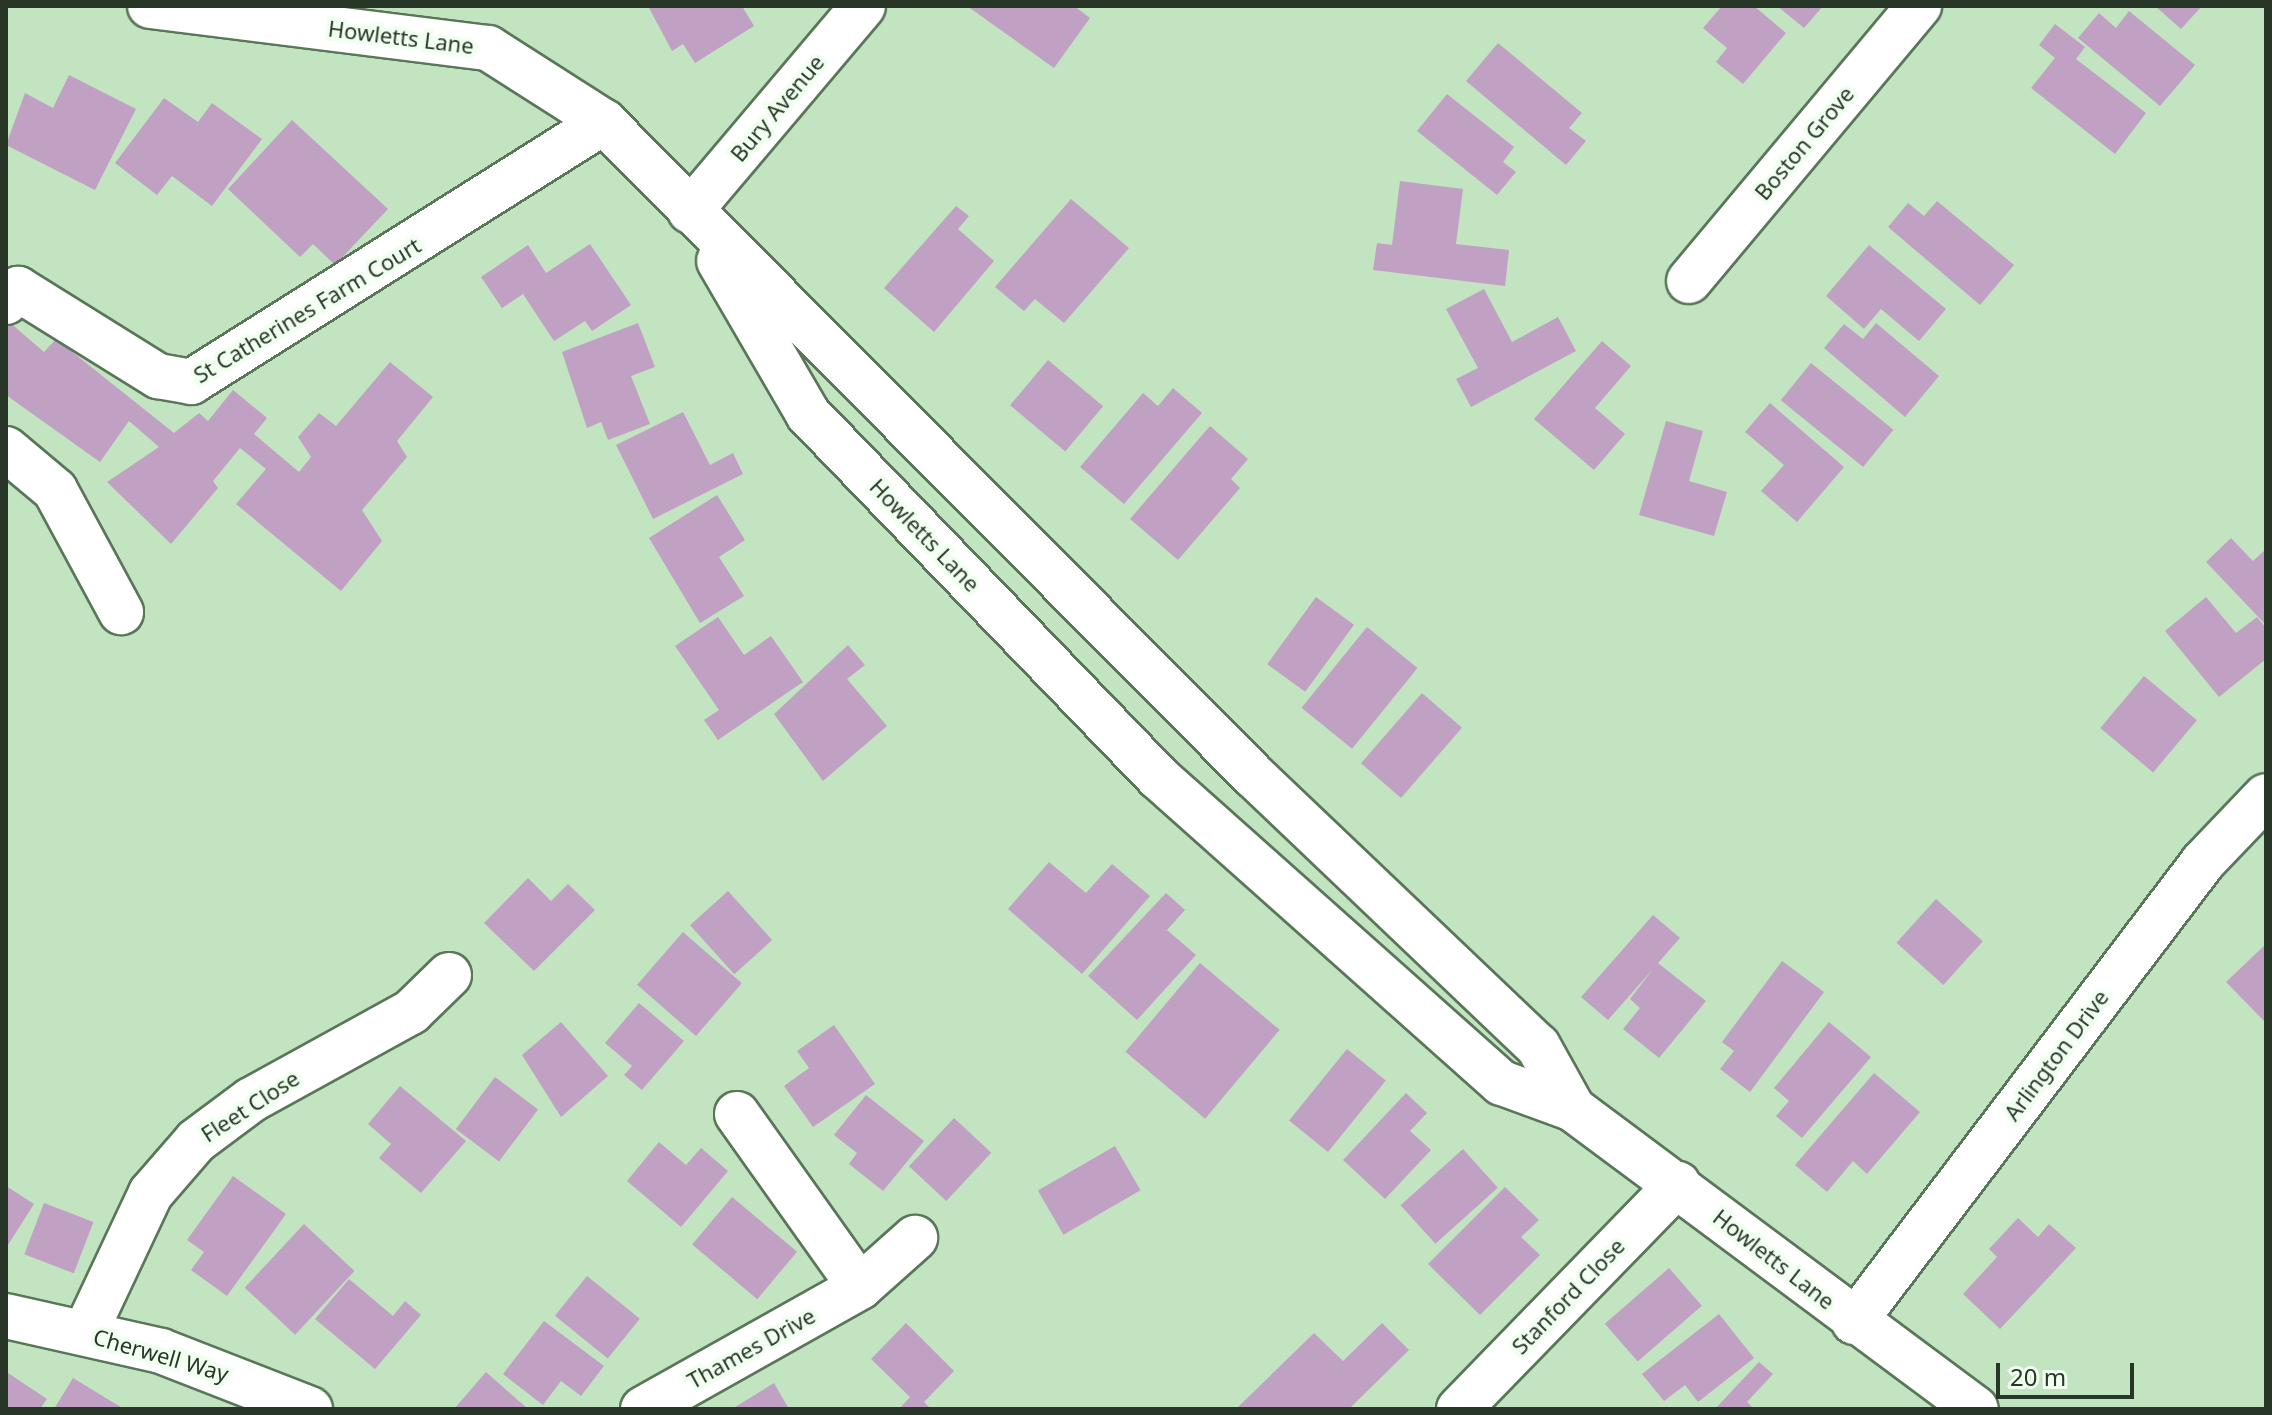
<!DOCTYPE html>
<style>
body{margin:0}
#map{position:relative;width:2272px;height:1415px;overflow:hidden;background:#c2e4c1;font-family:"Noto Sans",sans-serif}
div>[style]{position:absolute}
[style*='--x']{left:calc(var(--x)*1px);top:calc(var(--y)*1px);width:calc(var(--w)*1px);rotate:calc(var(--a)*1deg)}
.building>*{inset:0;background:#c1a1c3;transform-origin:0 0}
.roads{filter:drop-shadow(2px 0 #597758) drop-shadow(-2px 0 #597758) drop-shadow(0 2px #597758) drop-shadow(0 -2px #597758)}
.minor>*{height:44px;margin:-22px;padding:0 22px;transform-origin:22px;border-radius:22px;background:#fff}
span{translate:-50% -50%;white-space:nowrap;text-align:center;line-height:1.15;-webkit-text-stroke:8px #f1fff0;paint-order:stroke}
.street-label{font-size:22px;color:#283628}
.frame{position:absolute;inset:0;border:8px solid #283628;pointer-events:none}
.scale{position:absolute;left:1996px;top:1363px;width:138px;height:36px;box-sizing:border-box;border:4px solid #283628;border-top:0;padding-left:10px;font-size:24px;line-height:28px;white-space:nowrap;color:#283628;-webkit-text-stroke:6px #f1fff0;paint-order:stroke}
</style>
<div id="map">
<div class="building">
<i style="clip-path:polygon(648px 6px,742px 6px,754px 26px,695px 63px,683px 44px,672px 51px)"></i>
<i style="clip-path:polygon(967px 6px,1074px 6px,1090px 18px,1054px 68px)"></i>
<i style="clip-path:polygon(1722px 6px,1754px 6px,1786px 33px,1743px 84px,1716px 62px,1727px 48px,1703px 28px)"></i>
<i style="clip-path:polygon(1777px 6px,1823px 6px,1804px 28px)"></i>
<i style="clip-path:polygon(2155px 6px,2202px 6px,2181px 29px)"></i>
<i style="clip-path:polygon(2129px 11px,2195px 65px,2160px 106px,2078px 38px,2099px 13px,2116px 28px)"></i>
<i style="clip-path:polygon(2055px 24px,2085px 47px,2076px 59px,2146px 113px,2115px 154px,2031px 88px,2055px 58px,2039px 45px)"></i>
<i style="clip-path:polygon(1498px 43px,1582px 113px,1569px 128px,1586px 141px,1566px 165px,1466px 81px)"></i>
<i style="clip-path:polygon(69px 75px,136px 109px,95px 190px,6px 145px,25px 93px,53px 108px)"></i>
<i style="clip-path:polygon(1447px 94px,1514px 147px,1503px 162px,1516px 172px,1497px 195px,1417px 131px)"></i>
<i style="clip-path:polygon(164px 98px,198px 122px,212px 103px,262px 139px,212px 206px,172px 176px,157px 195px,115px 163px)"></i>
<i style="clip-path:polygon(292px 120px,388px 209px,335px 265px,313px 244px,300px 257px,228px 189px)"></i>
<i style="clip-path:polygon(1400px 181px,1463px 189px,1456px 244px,1509px 250px,1505px 286px,1373px 270px,1377px 243px,1392px 245px)"></i>
<i style="clip-path:polygon(1071px 199px,1129px 248px,1064px 323px,1035px 299px,1024px 311px,995px 287px)"></i>
<i style="clip-path:polygon(1937px 201px,2014px 265px,1980px 305px,1888px 227px,1908px 203px,1924px 216px)"></i>
<i style="clip-path:polygon(956px 206px,969px 216px,958px 229px,994px 261px,934px 332px,884px 288px)"></i>
<i style="clip-path:polygon(590px 244px,631px 305px,592px 331px,585px 321px,554px 341px,523px 294px,502px 308px,481px 277px,528px 245px,546px 273px)"></i>
<i style="clip-path:polygon(1869px 245px,1946px 309px,1919px 341px,1881px 309px,1864px 329px,1826px 296px)"></i>
<i style="clip-path:polygon(1484px 289px,1512px 342px,1558px 317px,1576px 351px,1471px 407px,1456px 379px,1478px 368px,1446px 309px)"></i>
<i style="clip-path:polygon(8px 321px,44px 352px,56px 339px,174px 433px,199px 413px,208px 421px,233px 390px,267px 418px,254px 434px,299px 472px,311px 457px,298px 437px,319px 413px,336px 426px,390px 362px,433px 397px,397px 441px,407px 457px,362px 510px,382px 541px,341px 591px,236px 504px,266px 469px,240px 448px,213px 481px,218px 488px,171px 544px,107px 482px,159px 447px,129px 421px,100px 462px,6px 395px)"></i>
<i style="clip-path:polygon(638px 323px,655px 367px,631px 376px,650px 424px,608px 440px,601px 422px,587px 428px,562px 352px)"></i>
<i style="clip-path:polygon(1876px 323px,1939px 376px,1905px 417px,1824px 348px,1844px 324px,1863px 339px)"></i>
<i style="clip-path:polygon(1602px 341px,1631px 366px,1595px 408px,1625px 434px,1594px 470px,1534px 419px)"></i>
<i style="left:1048px;top:360px;width:72px;height:59px;rotate:40deg"></i>
<i style="left:1811px;top:363px;width:106px;height:48px;rotate:39deg"></i>
<i style="clip-path:polygon(1173px 388px,1202px 413px,1124px 504px,1080px 467px,1143px 393px,1158px 406px)"></i>
<i style="clip-path:polygon(1770px 403px,1844px 467px,1797px 522px,1761px 491px,1784px 465px,1745px 432px)"></i>
<i style="clip-path:polygon(683px 412px,710px 465px,733px 453px,743px 474px,653px 519px,616px 445px)"></i>
<i style="clip-path:polygon(1666px 421px,1703px 431px,1689px 481px,1727px 492px,1714px 536px,1639px 515px)"></i>
<i style="clip-path:polygon(1210px 426px,1248px 459px,1231px 479px,1240px 488px,1178px 560px,1130px 519px)"></i>
<i style="clip-path:polygon(717px 495px,745px 540px,719px 557px,744px 596px,700px 623px,649px 538px)"></i>
<i style="clip-path:polygon(2231px 538px,2253px 561px,2266px 549px,2266px 625px,2206px 562px)"></i>
<i style="left:1316px;top:597px;width:47px;height:83px;rotate:36deg"></i>
<i style="clip-path:polygon(2206px 597px,2236px 633px,2257px 617px,2266px 628px,2266px 659px,2219px 697px,2165px 631px)"></i>
<i style="clip-path:polygon(718px 617px,744px 655px,771px 636px,803px 682px,718px 740px,704px 720px,719px 710px,675px 646px)"></i>
<i style="left:1367px;top:627px;width:65px;height:104px;rotate:39deg"></i>
<i style="clip-path:polygon(848px 645px,865px 665px,847px 679px,887px 726px,823px 781px,774px 714px)"></i>
<i style="left:2144px;top:676px;width:69px;height:68px;rotate:40deg"></i>
<i style="left:1422px;top:693px;width:53px;height:93px;rotate:41deg"></i>
<i style="clip-path:polygon(1049px 862px,1086px 893px,1112px 864px,1150px 896px,1082px 974px,1008px 909px)"></i>
<i style="clip-path:polygon(528px 878px,551px 901px,568px 884px,595px 910px,534px 971px,484px 923px)"></i>
<i style="left:728px;top:891px;width:66px;height:51px;rotate:48deg"></i>
<i style="clip-path:polygon(1166px 893px,1185px 910px,1167px 930px,1196px 955px,1137px 1020px,1088px 976px)"></i>
<i style="left:1936px;top:899px;width:63px;height:59px;rotate:42deg"></i>
<i style="clip-path:polygon(1653px 915px,1680px 938px,1658px 963px,1706px 1001px,1659px 1058px,1623px 1029px,1640px 1008px,1630px 999px,1653px 969px,1608px 1020px,1581px 997px)"></i>
<i style="left:683px;top:932px;width:78px;height:70px;rotate:41deg"></i>
<i style="clip-path:polygon(2266px 944px,2266px 1023px,2226px 982px)"></i>
<i style="clip-path:polygon(1782px 961px,1824px 992px,1750px 1092px,1720px 1069px,1734px 1051px,1722px 1042px)"></i>
<i style="left:1200px;top:963px;width:104px;height:116px;rotate:40deg"></i>
<i style="clip-path:polygon(639px 1003px,684px 1041px,642px 1090px,624px 1075px,632px 1066px,605px 1043px)"></i>
<i style="clip-path:polygon(561px 1022px,608px 1076px,561px 1117px,522px 1055px)"></i>
<i style="clip-path:polygon(1829px 1022px,1871px 1057px,1802px 1138px,1776px 1116px,1789px 1101px,1774px 1088px)"></i>
<i style="clip-path:polygon(834px 1025px,875px 1084px,813px 1127px,784px 1086px,809px 1068px,797px 1051px)"></i>
<i style="left:1347px;top:1049px;width:50px;height:92px;rotate:39deg"></i>
<i style="clip-path:polygon(1874px 1073px,1920px 1112px,1867px 1174px,1853px 1161px,1827px 1192px,1795px 1165px)"></i>
<i style="left:495px;top:1077px;width:54px;height:65px;rotate:37deg"></i>
<i style="clip-path:polygon(400px 1086px,466px 1141px,421px 1193px,379px 1158px,391px 1144px,368px 1124px)"></i>
<i style="clip-path:polygon(1406px 1093px,1427px 1113px,1410px 1131px,1431px 1150px,1385px 1199px,1343px 1160px)"></i>
<i style="clip-path:polygon(866px 1095px,924px 1141px,883px 1191px,849px 1164px,857px 1153px,834px 1135px)"></i>
<i style="left:954px;top:1118px;width:51px;height:66px;rotate:43deg"></i>
<i style="clip-path:polygon(659px 1142px,686px 1165px,701px 1148px,728px 1171px,681px 1227px,627px 1181px)"></i>
<i style="left:1115px;top:1146px;width:51px;height:89px;rotate:60deg"></i>
<i style="left:1463px;top:1149px;width:52px;height:84px;rotate:48deg"></i>
<i style="clip-path:polygon(233px 1176px,286px 1214px,227px 1296px,191px 1270px,204px 1252px,187px 1240px)"></i>
<i style="clip-path:polygon(6px 1186px,34px 1204px,6px 1248px)"></i>
<i style="clip-path:polygon(1505px 1187px,1539px 1220px,1521px 1237px,1540px 1255px,1480px 1315px,1428px 1264px)"></i>
<i style="left:732px;top:1197px;width:85px;height:62px;rotate:40deg"></i>
<i style="left:44px;top:1203px;width:53px;height:55px;rotate:21deg"></i>
<i style="clip-path:polygon(2018px 1218px,2038px 1237px,2049px 1224px,2076px 1248px,2000px 1329px,1963px 1294px,1997px 1257px,1989px 1249px)"></i>
<i style="left:304px;top:1224px;width:69px;height:87px;rotate:43deg"></i>
<i style="left:1669px;top:1268px;width:50px;height:85px;rotate:49deg"></i>
<i style="left:587px;top:1276px;width:68px;height:51px;rotate:39deg"></i>
<i style="clip-path:polygon(349px 1279px,393px 1316px,405px 1301px,421px 1315px,375px 1369px,315px 1319px)"></i>
<i style="clip-path:polygon(1719px 1314px,1754px 1358px,1698px 1402px,1685px 1385px,1664px 1401px,1642px 1374px)"></i>
<i style="clip-path:polygon(544px 1321px,604px 1366px,581px 1396px,561px 1381px,543px 1405px,503px 1374px)"></i>
<i style="clip-path:polygon(906px 1323px,954px 1371px,924px 1402px,931px 1409px,899px 1409px,910px 1397px,871px 1359px)"></i>
<i style="clip-path:polygon(1382px 1323px,1409px 1350px,1349px 1409px,1238px 1407px,1314px 1333px,1343px 1361px)"></i>
<i style="clip-path:polygon(1759px 1362px,1773px 1374px,1747px 1402px,1754px 1409px,1715px 1409px)"></i>
<i style="clip-path:polygon(486px 1372px,528px 1409px,454px 1409px)"></i>
<i style="clip-path:polygon(8px 1373px,47px 1399px,40px 1409px,6px 1409px)"></i>
<i style="clip-path:polygon(73px 1378px,124px 1409px,54px 1409px)"></i>
<i style="clip-path:polygon(774px 1383px,789px 1409px,732px 1409px)"></i>
</div>
<div class="roads">
<div class="minor">
<i style="--x:150;--y:6;--w:341;--a:7.1"></i>
<i style="--x:488;--y:48;--w:138;--a:32.5"></i>
<i style="--x:604;--y:122;--w:922;--a:45.18"></i>
<i style="--x:1254;--y:776;--w:392;--a:43.6"></i>
<i style="--x:1538;--y:1046;--w:72;--a:60.9"></i>
<i style="--x:690;--y:211;--w:268;--a:-49.8"></i>
<i style="--x:719;--y:261;--w:177;--a:59.8"></i>
<i style="--x:808;--y:414;--w:504;--a:46.04"></i>
<i style="--x:1158;--y:777;--w:460;--a:41.7"></i>
<i style="--x:1502;--y:1083;--w:76;--a:20.1"></i>
<i style="--x:1573;--y:1109;--w:502;--a:36.66"></i>
<i style="--x:1689;--y:281;--w:359;--a:-50.1"></i>
<i style="--x:6;--y:302;--w:18;--a:-47"></i>
<i style="--x:18;--y:289;--w:165;--a:31.9"></i>
<i style="--x:158;--y:376;--w:34;--a:10"></i>
<i style="--x:191;--y:382;--w:488;--a:-32.2"></i>
<i style="--x:6;--y:449;--w:64;--a:39.9"></i>
<i style="--x:55;--y:490;--w:139;--a:61.6"></i>
<i style="--x:737;--y:1114;--w:212;--a:54.6"></i>
<i style="--x:6;--y:1316;--w:159;--a:12.7"></i>
<i style="--x:161;--y:1351;--w:160;--a:21.3"></i>
<i style="--x:1854;--y:1322;--w:577;--a:-52.81"></i>
<i style="--x:2203;--y:862;--w:91;--a:-46.3"></i>
<i style="--x:85;--y:1333;--w:155;--a:-64.8"></i>
<i style="--x:151;--y:1193;--w:69;--a:-49.1"></i>
<i style="--x:196;--y:1141;--w:69;--a:-36.7"></i>
<i style="--x:251;--y:1100;--w:183;--a:-28.8"></i>
<i style="--x:411;--y:1012;--w:53;--a:-44.2"></i>
<i style="--x:643;--y:1409;--w:249;--a:-29.3"></i>
<i style="--x:860;--y:1287;--w:74;--a:-41.7"></i>
<i style="--x:1459;--y:1409;--w:314;--a:-45.8"></i>
</div>
</div>
<div class="street-label">
<span style="left:401px;top:37px;rotate:7deg">Howletts Lane</span>
<span style="left:777px;top:108px;rotate:-50deg">Bury Avenue</span>
<span style="left:1804px;top:143px;rotate:-50deg">Boston Grove</span>
<span style="left:307px;top:310px;rotate:-31deg">St Catherines Farm Court</span>
<span style="left:925px;top:535px;rotate:46deg">Howletts Lane</span>
<span style="left:2056px;top:1055px;rotate:-53deg">Arlington Drive</span>
<span style="left:250px;top:1106px;rotate:-33deg">Fleet Close</span>
<span style="left:1774px;top:1259px;rotate:38deg">Howletts Lane</span>
<span style="left:1568px;top:1296px;rotate:-46deg">Stanford Close</span>
<span style="left:751px;top:1348px;rotate:-29deg">Thames Drive</span>
<span style="left:161px;top:1355px;rotate:16deg">Cherwell Way</span>
</div>
<div class="frame"></div>
<div class="scale">20 m</div>
</div>
